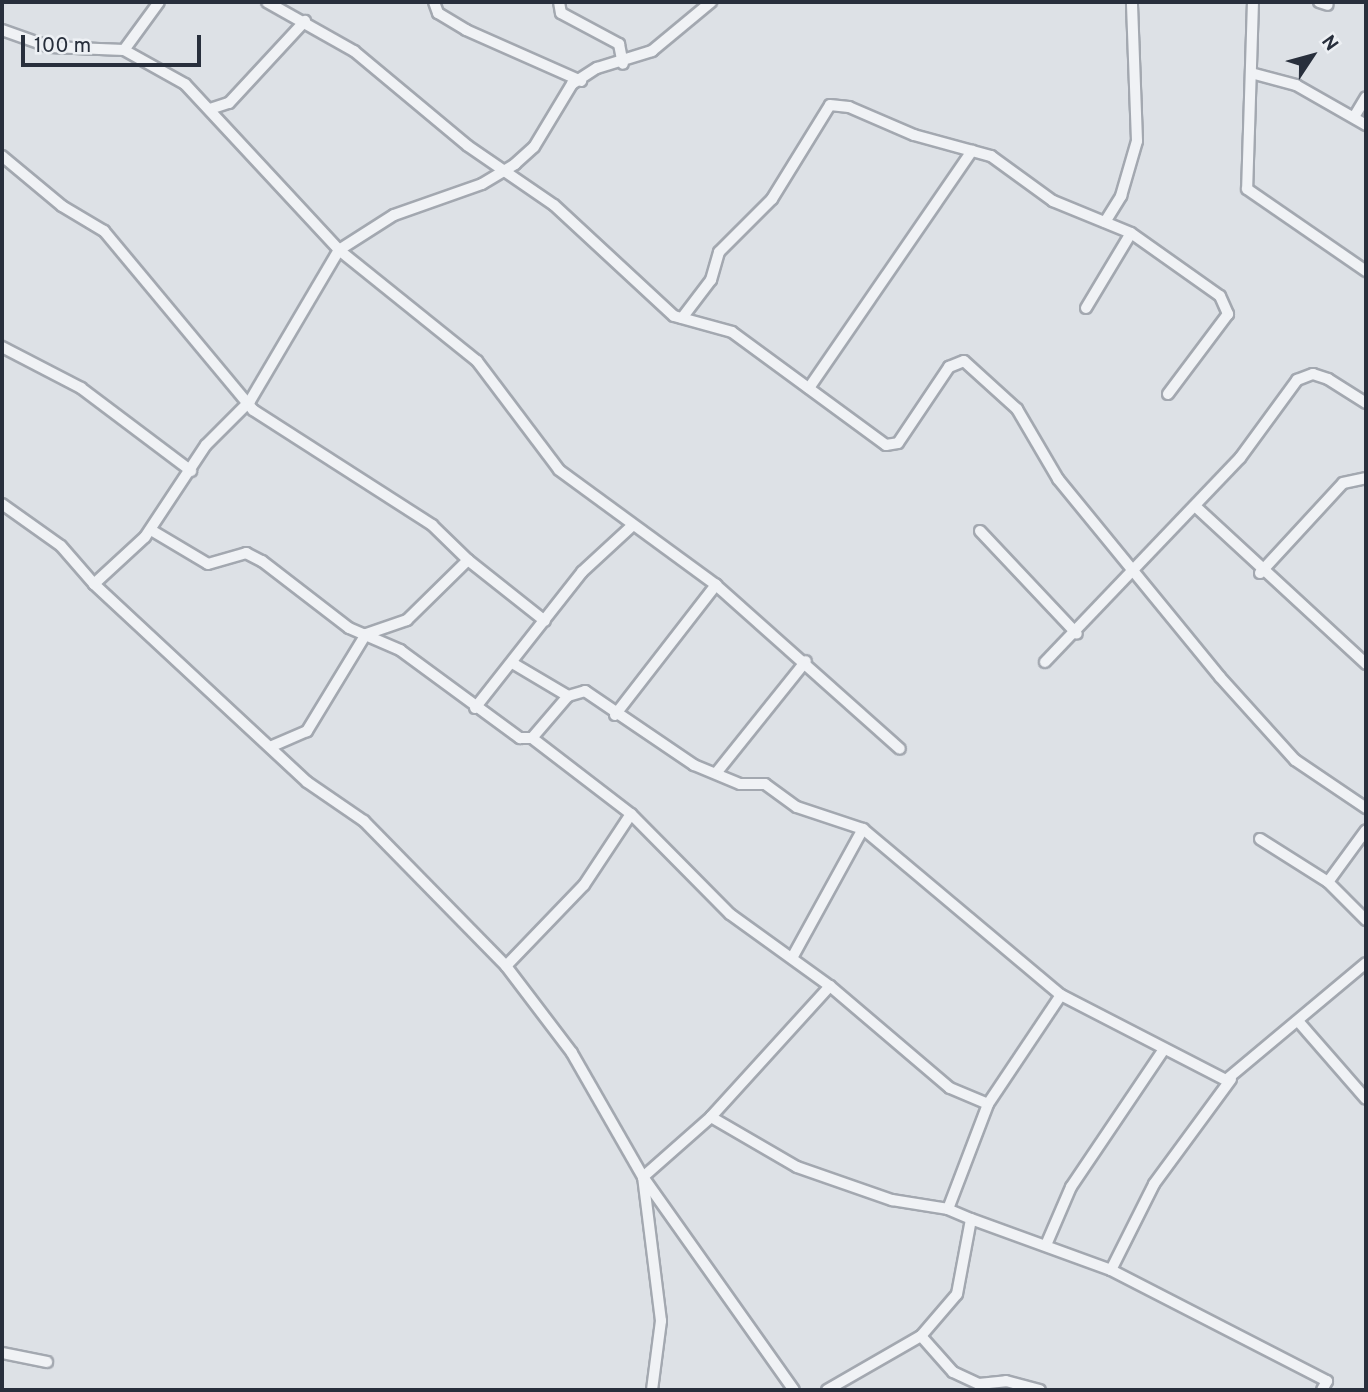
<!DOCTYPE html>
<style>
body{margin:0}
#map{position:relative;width:1368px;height:1392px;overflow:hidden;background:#dde1e6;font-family:Overpass,sans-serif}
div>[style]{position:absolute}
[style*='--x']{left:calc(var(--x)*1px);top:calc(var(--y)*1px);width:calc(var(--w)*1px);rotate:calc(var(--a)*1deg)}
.roads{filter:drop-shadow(2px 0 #a3a8b0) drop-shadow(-2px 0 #a3a8b0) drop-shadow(0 2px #a3a8b0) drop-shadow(0 -2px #a3a8b0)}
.street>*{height:10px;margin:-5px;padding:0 5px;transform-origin:5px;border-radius:5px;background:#f0f2f5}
span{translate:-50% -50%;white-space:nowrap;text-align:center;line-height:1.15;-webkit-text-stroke:5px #edf0f4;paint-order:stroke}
.frame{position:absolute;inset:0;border:4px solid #282f3c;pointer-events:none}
.north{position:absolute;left:1277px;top:21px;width:70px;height:70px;-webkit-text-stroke:5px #edf0f4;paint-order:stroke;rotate:54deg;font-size:19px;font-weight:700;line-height:28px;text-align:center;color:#282f3c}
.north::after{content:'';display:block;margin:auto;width:24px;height:32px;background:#282f3c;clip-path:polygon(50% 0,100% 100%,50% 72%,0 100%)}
.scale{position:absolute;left:21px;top:35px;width:180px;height:32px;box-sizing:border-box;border:4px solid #282f3c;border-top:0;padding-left:9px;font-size:21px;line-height:24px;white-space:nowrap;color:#282f3c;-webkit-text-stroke:5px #edf0f4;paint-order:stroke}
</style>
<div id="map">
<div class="roads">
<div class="street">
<i style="--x:267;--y:2;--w:100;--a:29.4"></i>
<i style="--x:354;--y:51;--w:148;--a:39.8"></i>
<i style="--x:468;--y:146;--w:104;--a:34.5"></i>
<i style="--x:554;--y:205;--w:163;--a:42.8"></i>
<i style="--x:674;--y:316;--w:60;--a:15.4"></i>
<i style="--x:732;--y:332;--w:191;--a:36.3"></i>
<i style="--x:886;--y:445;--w:12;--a:-9"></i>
<i style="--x:898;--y:443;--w:92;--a:-56.1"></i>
<i style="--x:949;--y:367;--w:16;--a:-22"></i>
<i style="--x:964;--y:361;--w:72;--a:42.2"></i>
<i style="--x:1017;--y:409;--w:81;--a:59.6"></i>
<i style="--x:1058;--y:479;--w:256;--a:50.7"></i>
<i style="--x:1220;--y:677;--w:112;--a:47.9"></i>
<i style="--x:1295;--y:760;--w:86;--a:34.1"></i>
<i style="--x:434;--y:2;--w:12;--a:70"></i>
<i style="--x:438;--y:13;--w:33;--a:31"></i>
<i style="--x:466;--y:30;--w:126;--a:23.9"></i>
<i style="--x:559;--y:2;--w:11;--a:80"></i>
<i style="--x:561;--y:13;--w:66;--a:28.1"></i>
<i style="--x:619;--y:44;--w:20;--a:79"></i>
<i style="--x:1253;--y:2;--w:187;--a:91.8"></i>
<i style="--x:1247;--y:189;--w:145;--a:34.6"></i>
<i style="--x:1319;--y:2;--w:9;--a:18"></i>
<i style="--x:2;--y:30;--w:51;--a:19.5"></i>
<i style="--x:50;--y:47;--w:74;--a:2.3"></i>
<i style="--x:124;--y:50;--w:70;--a:29.1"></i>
<i style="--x:185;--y:84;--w:226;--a:47.1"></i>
<i style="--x:339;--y:250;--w:177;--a:38.8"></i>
<i style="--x:477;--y:361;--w:136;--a:53"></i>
<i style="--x:559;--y:470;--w:195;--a:36.2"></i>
<i style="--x:716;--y:585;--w:246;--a:41.7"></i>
<i style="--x:124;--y:50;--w:59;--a:-53.9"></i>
<i style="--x:1251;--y:73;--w:47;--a:14.9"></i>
<i style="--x:1296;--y:85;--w:81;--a:29.7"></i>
<i style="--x:210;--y:109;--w:20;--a:-18"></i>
<i style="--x:229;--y:103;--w:112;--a:-47.2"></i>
<i style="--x:1354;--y:117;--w:23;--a:-59"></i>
<i style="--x:2;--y:156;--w:78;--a:39.8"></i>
<i style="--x:62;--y:206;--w:49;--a:30.8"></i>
<i style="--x:104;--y:231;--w:233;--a:50.2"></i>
<i style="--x:253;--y:410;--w:213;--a:32.7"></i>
<i style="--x:432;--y:525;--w:50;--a:44.2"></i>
<i style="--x:468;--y:560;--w:86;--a:135.5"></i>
<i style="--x:407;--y:620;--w:43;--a:161.1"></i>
<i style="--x:366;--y:634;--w:114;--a:121.3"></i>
<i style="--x:307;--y:731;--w:40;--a:156.6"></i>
<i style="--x:1105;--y:222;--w:31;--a:-58"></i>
<i style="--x:1121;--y:196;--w:57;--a:-73.8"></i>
<i style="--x:1137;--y:141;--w:139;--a:-92.1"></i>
<i style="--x:1086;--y:308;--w:87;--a:-59"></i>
<i style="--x:682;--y:318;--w:48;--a:-52.7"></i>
<i style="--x:711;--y:280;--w:29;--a:-74"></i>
<i style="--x:719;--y:252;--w:75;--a:-45"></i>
<i style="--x:772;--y:199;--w:110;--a:-58.3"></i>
<i style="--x:830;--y:105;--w:19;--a:6"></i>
<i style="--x:849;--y:107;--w:71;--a:23.3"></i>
<i style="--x:914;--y:135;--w:80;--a:15.3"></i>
<i style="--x:991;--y:156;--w:77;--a:36"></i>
<i style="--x:1053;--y:201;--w:84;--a:22.3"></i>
<i style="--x:1131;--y:233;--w:109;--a:35.3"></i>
<i style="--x:1220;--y:296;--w:20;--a:66"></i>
<i style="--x:1228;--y:314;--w:100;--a:126.9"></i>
<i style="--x:2;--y:347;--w:89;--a:27.4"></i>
<i style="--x:81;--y:388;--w:138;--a:37"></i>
<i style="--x:809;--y:388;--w:288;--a:-55.5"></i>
<i style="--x:2;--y:504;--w:72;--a:35.4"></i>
<i style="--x:61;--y:546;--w:50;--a:49"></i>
<i style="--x:94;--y:584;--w:291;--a:42.9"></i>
<i style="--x:307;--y:782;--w:69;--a:34.4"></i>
<i style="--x:364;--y:821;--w:203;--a:45.6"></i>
<i style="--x:506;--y:966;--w:109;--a:52.8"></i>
<i style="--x:572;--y:1053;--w:143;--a:60.2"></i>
<i style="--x:643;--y:1177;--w:261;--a:54.7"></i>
<i style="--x:1195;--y:506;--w:233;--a:42.7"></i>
<i style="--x:151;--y:530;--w:66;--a:30.8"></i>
<i style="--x:208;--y:564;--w:40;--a:-16"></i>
<i style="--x:246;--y:553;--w:18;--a:27"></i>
<i style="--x:262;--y:561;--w:110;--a:37.6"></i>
<i style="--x:349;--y:628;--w:56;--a:23.3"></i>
<i style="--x:400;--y:650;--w:149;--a:36.3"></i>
<i style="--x:520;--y:738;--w:12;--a:0"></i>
<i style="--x:532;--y:738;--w:55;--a:-49.4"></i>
<i style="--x:568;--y:696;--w:18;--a:-16"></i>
<i style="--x:585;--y:691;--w:132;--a:34.2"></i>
<i style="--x:694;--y:765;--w:50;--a:22.4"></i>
<i style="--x:740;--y:784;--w:25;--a:0"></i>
<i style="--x:765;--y:784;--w:39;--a:36"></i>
<i style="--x:797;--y:807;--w:70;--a:18.4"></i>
<i style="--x:863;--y:829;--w:258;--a:40"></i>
<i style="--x:1061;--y:995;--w:186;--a:27.3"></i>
<i style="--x:1226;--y:1080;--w:182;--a:-39.9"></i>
<i style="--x:980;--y:531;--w:141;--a:46.7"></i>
<i style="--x:468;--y:560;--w:98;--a:38.4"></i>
<i style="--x:1260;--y:573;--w:122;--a:-47.3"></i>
<i style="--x:1343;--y:483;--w:24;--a:-12"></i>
<i style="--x:94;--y:584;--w:69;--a:-42.7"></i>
<i style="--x:145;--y:537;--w:110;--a:-56.5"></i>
<i style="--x:206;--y:445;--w:62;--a:-45"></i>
<i style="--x:250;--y:401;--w:175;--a:-59.5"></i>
<i style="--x:339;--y:250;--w:65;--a:-32.5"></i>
<i style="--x:394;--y:215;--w:93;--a:-19.4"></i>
<i style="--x:482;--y:184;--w:39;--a:-31"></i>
<i style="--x:515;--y:164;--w:25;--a:-42"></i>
<i style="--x:534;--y:147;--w:74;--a:-58.9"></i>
<i style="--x:572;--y:84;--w:30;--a:-33"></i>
<i style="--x:597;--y:68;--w:58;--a:-17.2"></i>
<i style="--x:652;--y:51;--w:77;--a:-39.7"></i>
<i style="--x:1045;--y:662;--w:282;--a:-46.3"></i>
<i style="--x:1240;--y:458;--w:97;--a:-53.8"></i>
<i style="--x:1297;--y:380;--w:17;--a:-21"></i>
<i style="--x:1313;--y:374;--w:16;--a:18"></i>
<i style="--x:1328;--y:379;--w:45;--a:32.3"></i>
<i style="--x:514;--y:664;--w:63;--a:30.7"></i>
<i style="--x:475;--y:708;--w:173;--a:-51.8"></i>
<i style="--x:582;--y:572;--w:69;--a:-42.7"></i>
<i style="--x:615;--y:715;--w:165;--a:-52.2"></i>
<i style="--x:532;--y:738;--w:125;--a:37.5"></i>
<i style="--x:631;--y:814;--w:141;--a:45.3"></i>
<i style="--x:730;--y:914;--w:123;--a:35.8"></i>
<i style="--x:830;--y:986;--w:177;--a:132.3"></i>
<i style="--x:717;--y:772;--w:142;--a:-51.3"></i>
<i style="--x:1260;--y:839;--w:80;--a:32.3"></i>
<i style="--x:1328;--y:882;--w:54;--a:45"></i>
<i style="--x:1328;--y:882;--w:64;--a:-53.8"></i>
<i style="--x:792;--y:958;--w:147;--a:-61.2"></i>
<i style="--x:506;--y:966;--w:112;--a:-46.1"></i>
<i style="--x:584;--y:885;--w:85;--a:-56.5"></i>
<i style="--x:830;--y:986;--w:157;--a:40.4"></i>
<i style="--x:950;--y:1088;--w:41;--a:22.8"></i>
<i style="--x:1298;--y:1021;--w:103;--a:48.9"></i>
<i style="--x:971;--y:1219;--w:149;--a:20"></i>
<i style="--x:1111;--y:1270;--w:96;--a:-63.4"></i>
<i style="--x:1154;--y:1184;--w:130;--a:-53.7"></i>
<i style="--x:1046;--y:1245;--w:63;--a:-66.7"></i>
<i style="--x:1071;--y:1187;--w:166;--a:-56"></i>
<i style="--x:1111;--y:1270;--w:243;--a:27.2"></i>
<i style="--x:1327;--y:1381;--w:10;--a:119"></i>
<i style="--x:921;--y:1336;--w:48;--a:48.4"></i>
<i style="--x:953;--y:1372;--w:29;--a:25"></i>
<i style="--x:979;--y:1384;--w:27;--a:-6"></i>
<i style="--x:1006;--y:1381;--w:35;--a:15"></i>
<i style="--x:2;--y:1353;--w:46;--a:11.3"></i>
<i style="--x:652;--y:1390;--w:70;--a:-82.6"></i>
<i style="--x:661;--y:1321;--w:145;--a:-97.1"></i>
<i style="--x:643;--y:1177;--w:91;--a:-41.4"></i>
<i style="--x:711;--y:1117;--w:99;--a:30.2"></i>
<i style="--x:797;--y:1167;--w:101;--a:19.2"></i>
<i style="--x:892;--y:1200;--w:57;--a:9.1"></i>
<i style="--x:948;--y:1209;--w:112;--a:-69.1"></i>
<i style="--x:988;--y:1104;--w:131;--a:-56.2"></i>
<i style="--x:827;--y:1390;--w:108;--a:-29.9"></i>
<i style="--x:921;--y:1336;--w:55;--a:-49.4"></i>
<i style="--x:957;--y:1294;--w:76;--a:-79.4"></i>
<i style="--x:971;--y:1219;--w:25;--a:-157"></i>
</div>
</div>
<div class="frame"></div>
<div class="north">N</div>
<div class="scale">100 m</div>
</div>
